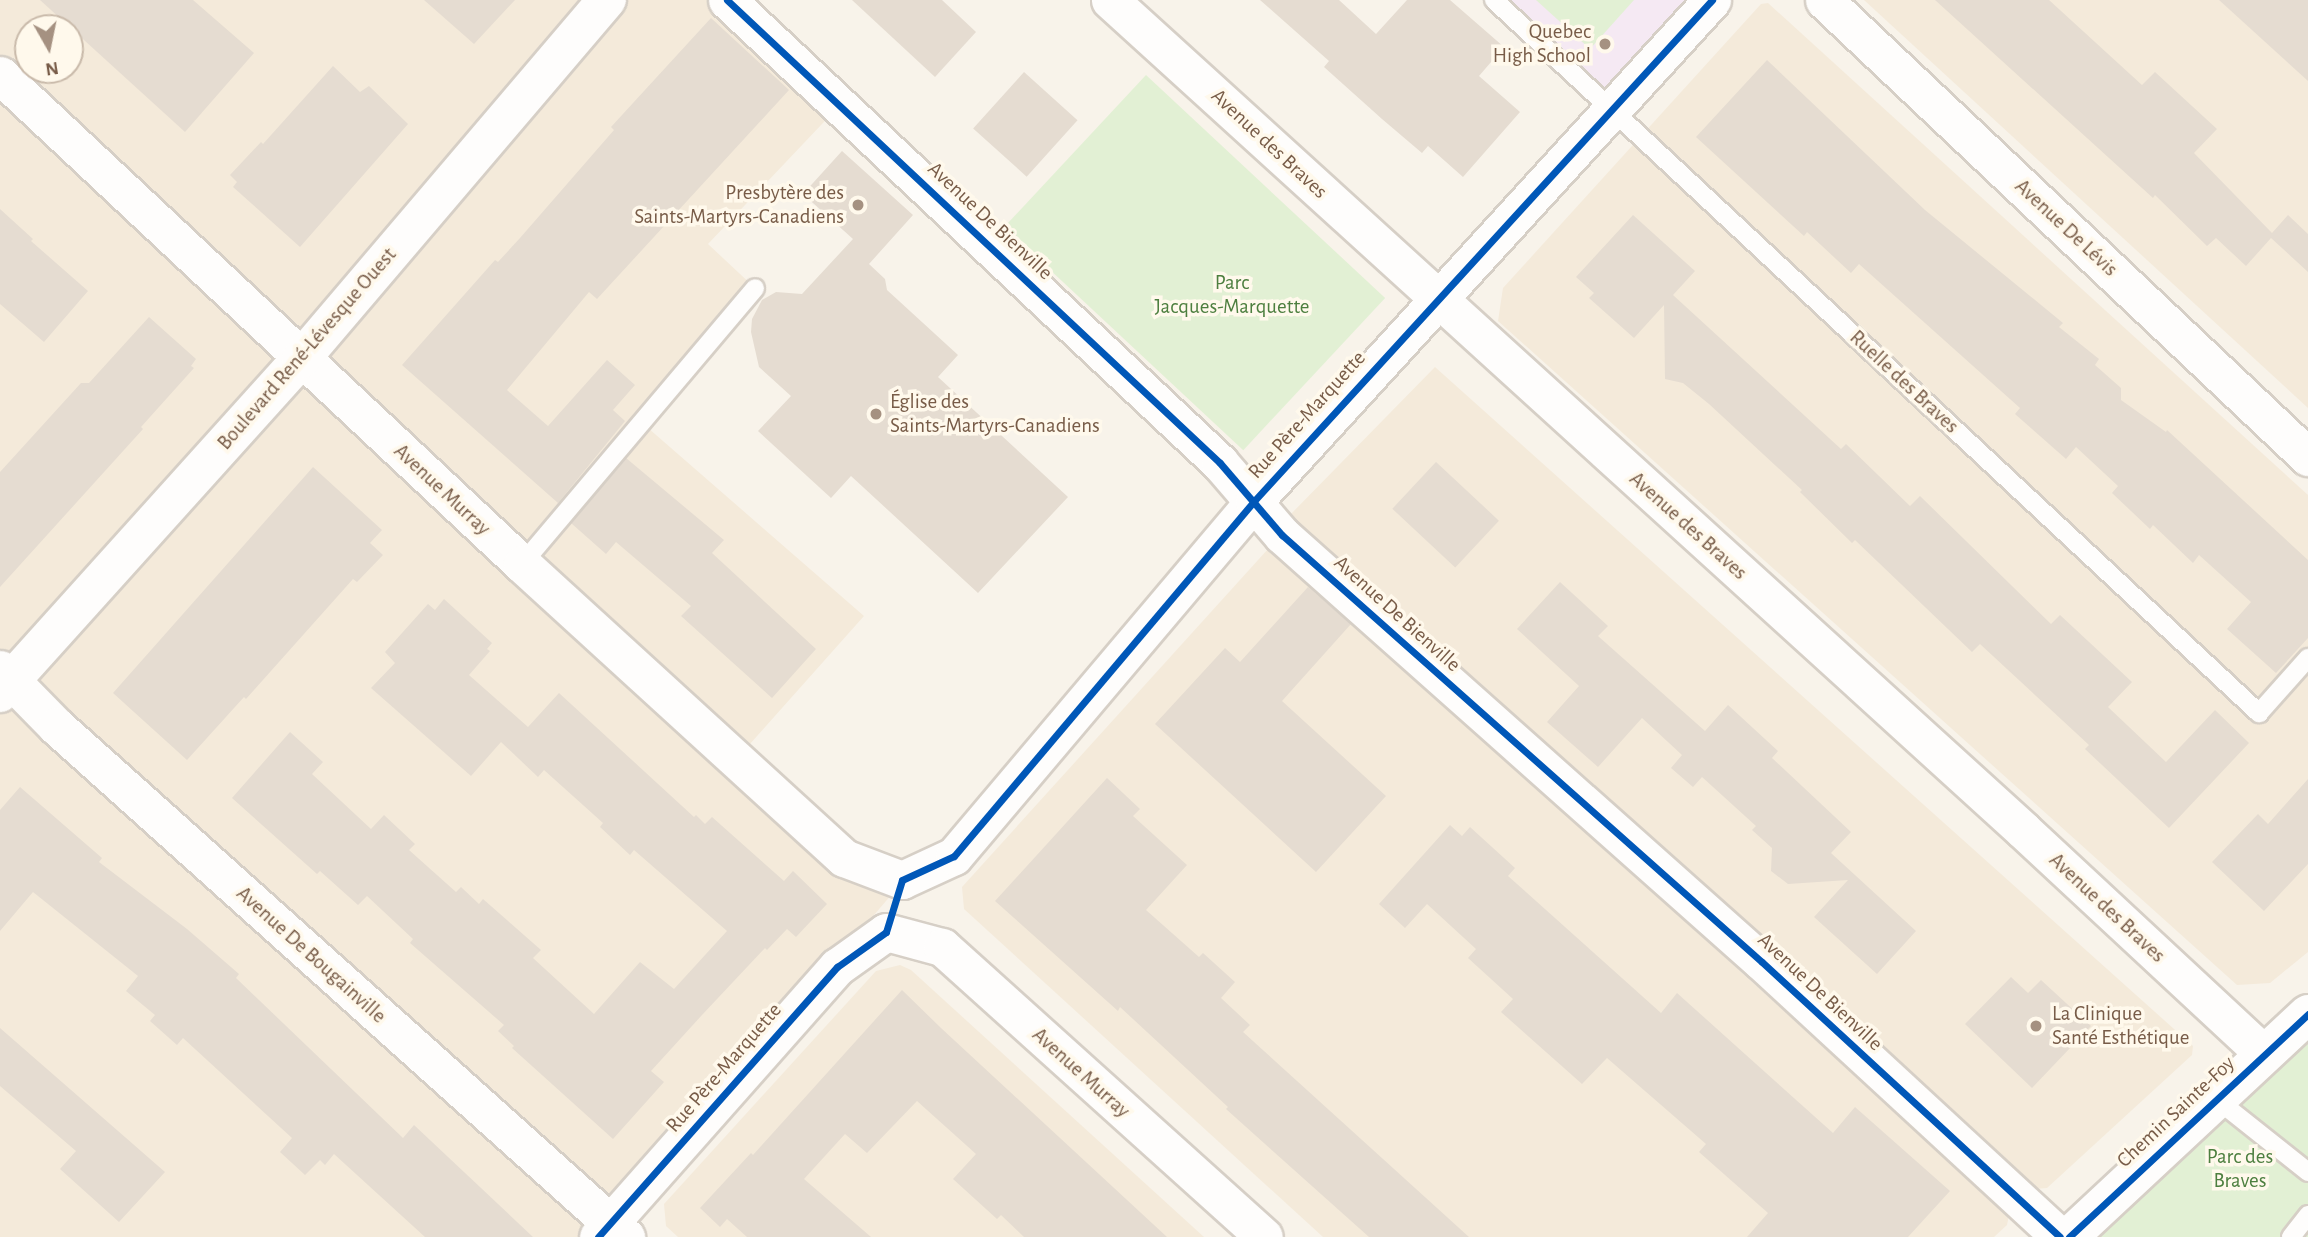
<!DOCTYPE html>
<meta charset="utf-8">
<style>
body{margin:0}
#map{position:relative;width:2308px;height:1237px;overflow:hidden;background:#f8f3ea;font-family:"Alegreya Sans",sans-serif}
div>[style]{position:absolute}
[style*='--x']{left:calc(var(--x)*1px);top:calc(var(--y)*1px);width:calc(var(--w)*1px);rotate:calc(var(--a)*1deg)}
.residential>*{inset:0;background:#f4eada}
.education>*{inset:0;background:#f5e9f3}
.green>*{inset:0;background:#e2f0d4;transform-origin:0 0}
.building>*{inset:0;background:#e5dcd1;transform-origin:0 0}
.roads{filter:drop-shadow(2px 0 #d6cfc6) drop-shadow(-2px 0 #d6cfc6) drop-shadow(0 2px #d6cfc6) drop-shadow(0 -2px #d6cfc6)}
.lane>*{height:18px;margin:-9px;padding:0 9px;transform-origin:9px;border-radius:9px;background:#fefdfc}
.street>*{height:37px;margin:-18.5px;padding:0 18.5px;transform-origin:18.5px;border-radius:18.5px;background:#fefdfc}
.secondary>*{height:38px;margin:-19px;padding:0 19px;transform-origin:19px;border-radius:19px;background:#fefdfc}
.cycleway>*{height:7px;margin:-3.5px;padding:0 3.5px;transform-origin:3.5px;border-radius:3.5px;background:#0057b8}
.dots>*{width:19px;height:19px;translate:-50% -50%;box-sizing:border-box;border:4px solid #fff9ec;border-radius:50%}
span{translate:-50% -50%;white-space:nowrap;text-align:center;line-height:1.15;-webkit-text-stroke:7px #fff9ec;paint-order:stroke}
.poi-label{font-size:21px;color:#785c48}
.right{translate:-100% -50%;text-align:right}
.left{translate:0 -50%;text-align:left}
.street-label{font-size:21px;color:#785c48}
.park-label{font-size:21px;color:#4d7f3f}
.north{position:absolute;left:14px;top:14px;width:70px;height:70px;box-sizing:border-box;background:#fff9ec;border:2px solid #c9baaa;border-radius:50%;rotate:171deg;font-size:19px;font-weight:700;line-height:28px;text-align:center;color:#785c48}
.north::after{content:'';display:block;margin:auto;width:24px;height:32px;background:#a59181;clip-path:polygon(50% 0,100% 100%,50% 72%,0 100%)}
</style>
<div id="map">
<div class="residential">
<i style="clip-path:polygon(evenodd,0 0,727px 0,840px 105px,708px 244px,755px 288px,640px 421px,864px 616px,741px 754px,892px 894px,598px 1237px,0 1237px,0 0,28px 28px,70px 28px,70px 70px,28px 70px,28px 28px)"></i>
<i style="clip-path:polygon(1864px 0,2308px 0,2308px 408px)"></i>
<i style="clip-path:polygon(1768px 3px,2308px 495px,2308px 952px,2270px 983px,2237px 985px,1498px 321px,1503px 288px,1761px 4px)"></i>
<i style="clip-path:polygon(1435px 367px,2193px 1046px,2192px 1055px,2047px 1188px,2034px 1189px,1289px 522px,1290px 515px)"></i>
<i style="clip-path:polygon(1274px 548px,2009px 1215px,2007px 1225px,1994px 1237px,1323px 1237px,964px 909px,962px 887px,1268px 549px)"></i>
<i style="clip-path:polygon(900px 965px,911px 970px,1204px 1237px,678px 1237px,666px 1226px,664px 1204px,876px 971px)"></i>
</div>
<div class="education">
<i style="clip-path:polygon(1494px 0,1707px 0,1613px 111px)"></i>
</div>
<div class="green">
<i style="clip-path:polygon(1536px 0,1634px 0,1590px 49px)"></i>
<i style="left:1146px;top:75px;width:327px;height:208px;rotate:43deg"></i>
<i style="clip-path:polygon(2308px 1014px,2308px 1237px,2069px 1237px)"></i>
</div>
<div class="building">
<i style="clip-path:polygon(40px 0,193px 0,254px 53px,185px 132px)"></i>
<i style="clip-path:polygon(424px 0,515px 0,474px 44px)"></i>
<i style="clip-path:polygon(852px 0,942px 0,976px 32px,935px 77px)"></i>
<i style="clip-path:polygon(1260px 0,1339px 0,1376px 34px,1407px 0,1450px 0,1504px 47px,1479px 76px,1520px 112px,1463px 177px,1428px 146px,1422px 153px,1382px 119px,1324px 67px,1329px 61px)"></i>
<i style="clip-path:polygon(1935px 0,2049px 0,2142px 85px,2155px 72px,2217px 129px,2194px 153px,2272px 233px,2288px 215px,2308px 234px,2308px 272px,2271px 238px,2246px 266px,2216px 238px,2207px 246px,2155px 195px,2153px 198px)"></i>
<i style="clip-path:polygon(2219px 0,2308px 0,2308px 81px)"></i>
<i style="clip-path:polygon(711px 18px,789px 90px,597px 299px,589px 292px,507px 390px,548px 426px,607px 360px,635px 385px,613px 410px,625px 421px,558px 503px,402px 365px,495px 260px,498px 262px,520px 238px,614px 130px,611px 127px)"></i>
<i style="clip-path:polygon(1767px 60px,1925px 210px,2063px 323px,2059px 327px,2099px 359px,2095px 365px,2121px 388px,2121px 400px,2166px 432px,2167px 430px,2308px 560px,2308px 638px,2276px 673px,2227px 629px,2251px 602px,2199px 555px,2193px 563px,2153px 525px,2150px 529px,2112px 493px,2118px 486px,2076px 447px,2066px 459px,2015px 414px,2020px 408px,1859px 264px,1851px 273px,1807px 232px,1804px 236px,1696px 137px)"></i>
<i style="clip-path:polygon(333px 66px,360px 92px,369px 86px,408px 124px,300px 247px,233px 187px,237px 182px,230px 175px,261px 142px,263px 144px)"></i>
<i style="left:1024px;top:72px;width:72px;height:76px;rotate:42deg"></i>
<i style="clip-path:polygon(842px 151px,913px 215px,869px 264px,885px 279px,887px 290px,958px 355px,938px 377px,1068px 497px,978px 593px,851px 476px,831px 498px,758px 431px,791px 396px,759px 367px,751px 332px,752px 319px,762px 300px,776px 292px,802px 294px,853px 239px,803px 194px)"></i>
<i style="clip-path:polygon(0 209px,33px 239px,31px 241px,88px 291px,44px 342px,0 304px)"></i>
<i style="clip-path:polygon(1633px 215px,1695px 271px,1673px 295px,1841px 449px,1846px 444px,1910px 506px,1920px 496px,2051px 624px,2060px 615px,2132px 682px,2108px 707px,2166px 762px,2215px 710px,2249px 743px,2169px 828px,2085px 749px,2089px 745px,1980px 644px,1972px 652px,1855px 540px,1852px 543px,1800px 492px,1802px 490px,1709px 404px,1683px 383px,1665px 379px,1664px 305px,1634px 338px,1589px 298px,1594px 293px,1576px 277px)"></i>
<i style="clip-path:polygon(149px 317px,196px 359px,191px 366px,194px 368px,141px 427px,143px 429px,0 587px,0 472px,81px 383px,89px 383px)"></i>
<i style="clip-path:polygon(626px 458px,724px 540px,712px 553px,816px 649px,772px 698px,681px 616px,691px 606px,616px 542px,606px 554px,571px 523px)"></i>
<i style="left:1436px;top:462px;width:86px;height:64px;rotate:43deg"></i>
<i style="clip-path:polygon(313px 467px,382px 530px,370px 543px,383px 555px,357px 582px,353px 579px,246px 699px,244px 697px,187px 760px,113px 693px)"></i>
<i style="clip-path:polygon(1560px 582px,1608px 626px,1598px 636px,1705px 731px,1728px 705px,1778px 751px,1772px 758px,1851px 832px,1831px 853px,1916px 931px,1877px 974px,1814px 917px,1848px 880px,1788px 884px,1771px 871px,1772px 848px,1752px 830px,1756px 826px,1702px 777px,1693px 787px,1671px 768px,1682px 755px,1642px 718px,1598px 767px,1547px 722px,1579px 686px,1517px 629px)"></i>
<i style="clip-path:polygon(1308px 587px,1351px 624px,1282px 701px,1386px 796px,1316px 872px,1155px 724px,1225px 648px,1240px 662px)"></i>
<i style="clip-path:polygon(444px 599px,492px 643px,487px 649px,490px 651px,469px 675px,528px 727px,559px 693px,694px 817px,696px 815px,705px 824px,712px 817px,784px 881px,793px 871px,827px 904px,796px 937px,787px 929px,767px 950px,765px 948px,702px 1015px,651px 1071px,664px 1082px,613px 1139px,512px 1048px,514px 1046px,498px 1031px,504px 1025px,410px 943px,413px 939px,367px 896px,358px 905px,320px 871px,317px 874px,232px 798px,290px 732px,323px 762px,312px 774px,371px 829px,384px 815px,415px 844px,409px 850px,456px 892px,461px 887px,479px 904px,483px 899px,541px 950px,533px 958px,594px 1014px,640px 962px,674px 989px,727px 931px,634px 850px,630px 855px,600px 827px,603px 823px,544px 770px,538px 777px,501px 742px,471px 776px,371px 688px,395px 663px,385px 652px,428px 604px,435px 610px)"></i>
<i style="clip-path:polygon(1107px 778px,1140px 809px,1133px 816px,1187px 865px,1146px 910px,1199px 957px,1203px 953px,1235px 982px,1221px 998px,1250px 1025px,1243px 1032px,1469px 1237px,1369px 1237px,1226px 1109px,1228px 1107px,1120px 1007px,1118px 1011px,995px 901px)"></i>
<i style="clip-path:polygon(2308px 779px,2308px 864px,2264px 911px,2212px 862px,2258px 814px,2268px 824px)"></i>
<i style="clip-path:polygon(20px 787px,102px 858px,99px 862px,187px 929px,239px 974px,236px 978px,403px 1138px,414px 1125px,533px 1237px,425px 1237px,334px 1154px,325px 1165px,320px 1160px,305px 1175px,280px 1152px,292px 1138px,183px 1038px,177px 1045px,150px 1021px,155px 1015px,126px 991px,138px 976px,33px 892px,0 931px,0 810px)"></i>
<i style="clip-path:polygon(1450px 825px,1462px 836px,1470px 827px,1515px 868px,1508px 876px,1661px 1013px,1677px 993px,1833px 1133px,1855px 1107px,1950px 1191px,1908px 1237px,1747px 1237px,1768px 1213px,1699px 1152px,1706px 1144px,1607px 1058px,1582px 1084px,1501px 1012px,1513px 999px,1468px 958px,1476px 949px,1427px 904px,1405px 928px,1379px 904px)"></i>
<i style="clip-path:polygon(2011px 977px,2028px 993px,2041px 980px,2091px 1026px,2032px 1088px,1965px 1024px)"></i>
<i style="clip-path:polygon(902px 990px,941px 1028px,1167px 1237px,1024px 1237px,1001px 1215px,997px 1219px,953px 1179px,976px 1154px,917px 1101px,867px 1153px,845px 1134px,804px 1179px,871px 1237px,747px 1237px,727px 1219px,720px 1227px,700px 1208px,751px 1153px,753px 1155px)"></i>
<i style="clip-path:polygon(0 1028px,165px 1172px,119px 1222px,60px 1169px,76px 1151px,0 1086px)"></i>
</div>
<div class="roads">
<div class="lane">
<i style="--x:1494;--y:0;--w:1046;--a:42.99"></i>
<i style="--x:2259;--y:713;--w:74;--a:-48.3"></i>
<i style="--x:522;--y:564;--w:361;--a:-49.8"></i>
<i style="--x:2215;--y:1098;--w:119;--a:38.5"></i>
<i style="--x:2291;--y:1237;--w:28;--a:-52"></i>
</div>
<div class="street">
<i style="--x:727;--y:0;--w:676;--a:43.2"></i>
<i style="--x:1220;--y:463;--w:95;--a:49.3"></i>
<i style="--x:1282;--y:535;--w:642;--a:41.66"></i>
<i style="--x:1762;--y:962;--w:405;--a:42.7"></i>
<i style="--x:1110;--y:0;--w:1234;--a:42.27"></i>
<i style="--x:2023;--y:830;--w:329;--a:42.9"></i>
<i style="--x:1824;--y:0;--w:666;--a:43.36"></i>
<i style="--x:0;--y:75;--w:715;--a:43.13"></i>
<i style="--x:522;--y:564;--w:436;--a:42.4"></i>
<i style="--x:844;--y:858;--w:62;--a:20.8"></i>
<i style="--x:902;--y:880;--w:57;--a:-24.8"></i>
<i style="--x:954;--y:856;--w:465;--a:-49.8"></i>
<i style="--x:1254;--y:501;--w:679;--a:-47.57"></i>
<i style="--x:0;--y:669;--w:80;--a:45.5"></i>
<i style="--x:56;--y:726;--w:766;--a:41.88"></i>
<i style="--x:598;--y:1237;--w:361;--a:-48.5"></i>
<i style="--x:837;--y:967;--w:60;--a:-35.5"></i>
<i style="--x:886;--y:932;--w:58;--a:15"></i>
<i style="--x:942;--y:947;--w:433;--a:42"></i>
</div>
<div class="secondary">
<i style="--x:0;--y:693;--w:450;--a:-48"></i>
<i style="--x:301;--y:359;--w:472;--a:-49.6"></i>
<i style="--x:2069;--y:1237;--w:327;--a:-43"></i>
</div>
</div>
<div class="cycleway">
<i style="--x:727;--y:0;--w:676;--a:43.2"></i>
<i style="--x:1220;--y:463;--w:95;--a:49.3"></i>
<i style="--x:1282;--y:535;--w:642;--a:41.66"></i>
<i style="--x:1762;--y:962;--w:405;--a:42.7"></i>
<i style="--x:598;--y:1237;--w:361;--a:-48.5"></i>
<i style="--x:837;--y:967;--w:60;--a:-35.5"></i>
<i style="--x:886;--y:932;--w:54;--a:-72.9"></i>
<i style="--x:902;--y:880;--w:57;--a:-24.8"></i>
<i style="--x:954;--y:856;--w:465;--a:-49.8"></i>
<i style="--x:1254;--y:501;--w:679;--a:-47.57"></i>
<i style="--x:2069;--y:1237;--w:327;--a:-43"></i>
</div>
<div class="dots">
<i style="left:1605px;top:44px;background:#a59181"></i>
<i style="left:858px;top:205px;background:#a59181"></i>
<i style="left:876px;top:414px;background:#a59181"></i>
<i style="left:2036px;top:1026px;background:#a59181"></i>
</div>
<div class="poi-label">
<span class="right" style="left:1591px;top:44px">Quebec<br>High School</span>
<span class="right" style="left:844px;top:205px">Presbytère des<br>Saints-Martyrs-Canadiens</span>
<span class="left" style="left:890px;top:414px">Église des<br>Saints-Martyrs-Canadiens</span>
<span class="left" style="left:2052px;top:1026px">La Clinique<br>Santé Esthétique</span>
</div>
<div class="street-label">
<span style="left:1269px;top:144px;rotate:43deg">Avenue des Braves</span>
<span style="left:990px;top:221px;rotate:43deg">Avenue De Bienville</span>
<span style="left:2066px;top:228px;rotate:43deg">Avenue De Lévis</span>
<span style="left:307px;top:349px;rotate:-49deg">Boulevard René-Lévesque Ouest</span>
<span style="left:1904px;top:382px;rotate:43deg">Ruelle des Braves</span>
<span style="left:1307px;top:415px;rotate:-48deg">Rue Père-Marquette</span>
<span style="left:442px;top:490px;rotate:43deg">Avenue Murray</span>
<span style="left:1688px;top:526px;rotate:42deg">Avenue des Braves</span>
<span style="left:1397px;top:614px;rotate:42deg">Avenue De Bienville</span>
<span style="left:2107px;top:908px;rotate:43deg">Avenue des Braves</span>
<span style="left:311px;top:955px;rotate:42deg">Avenue De Bougainville</span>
<span style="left:1820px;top:992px;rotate:43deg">Avenue De Bienville</span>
<span style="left:724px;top:1068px;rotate:-49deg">Rue Père-Marquette</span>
<span style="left:1081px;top:1073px;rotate:42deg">Avenue Murray</span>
<span style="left:2176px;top:1112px;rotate:-43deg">Chemin Sainte-Foy</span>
</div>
<div class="park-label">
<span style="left:1232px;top:295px">Parc<br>Jacques-Marquette</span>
<span style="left:2240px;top:1169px">Parc des<br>Braves</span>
</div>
<div class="north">N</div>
</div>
